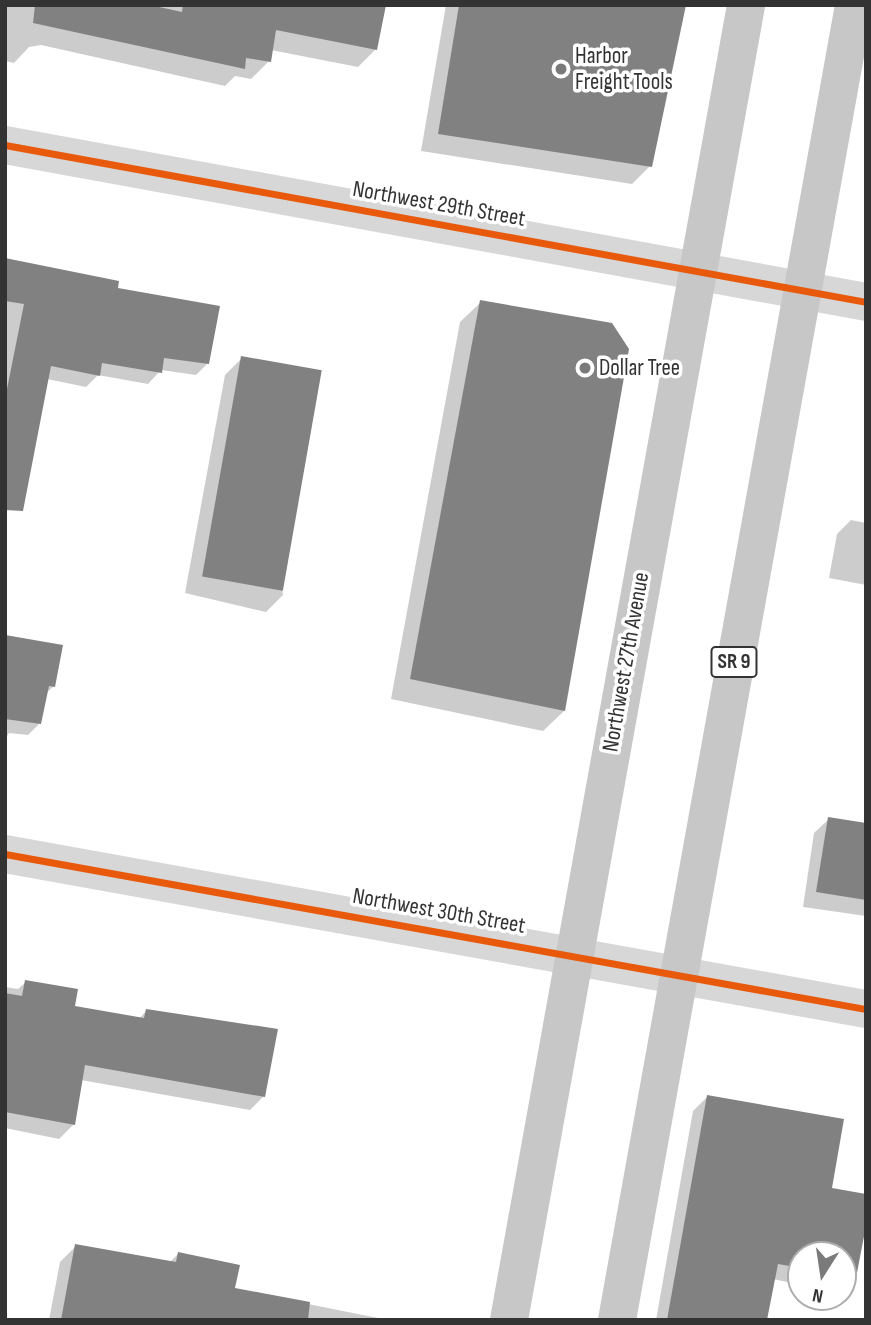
<!DOCTYPE html>
<style>
body{margin:0}
#map{position:relative;width:871px;height:1325px;overflow:hidden;background:#fff;font-family:"Sofia Sans Condensed",sans-serif}
div>[style]{position:absolute}
[style*='--x']{left:calc(var(--x)*1px);top:calc(var(--y)*1px);width:calc(var(--w)*1px);rotate:calc(var(--a)*1deg)}
.shadow>*{inset:0;background:#0003}
.building>*{inset:0;background:#818181;transform-origin:0 0}
.minor>*{height:38px;margin:-19px;padding:0 19px;transform-origin:19px;border-radius:19px;background:#d7d7d7}
.trunk>*{height:38px;margin:-19px;padding:0 19px;transform-origin:19px;border-radius:19px;background:#c7c7c7}
.cycleway>*{height:7px;margin:-3.5px;padding:0 3.5px;transform-origin:3.5px;border-radius:3.5px;background:#e8590c}
.dots>*{width:19px;height:19px;translate:-50% -50%;box-sizing:border-box;border:4px solid #fff;border-radius:50%}
span{translate:-50% -50%;white-space:nowrap;text-align:center;line-height:1.15;-webkit-text-stroke:7px #fff;paint-order:stroke}
.shield-label span{padding:2px 5px;background:#fff;border:2px solid;border-radius:5px;-webkit-text-stroke-width:0}
.shield-label{font-size:21px;color:#333;font-weight:700}
.poi-label{font-size:23px;color:#333}
.left{translate:0 -50%;text-align:left}
.street-label{font-size:23px;color:#333}
.frame{position:absolute;inset:0;border:7px solid #333;pointer-events:none}
.north{position:absolute;left:787px;top:1241px;width:70px;height:70px;box-sizing:border-box;background:#fff;border:2px solid #adadad;border-radius:50%;rotate:192deg;font-size:19px;font-weight:700;line-height:28px;text-align:center;color:#333}
.north::after{content:'';display:block;margin:auto;width:24px;height:32px;background:#7a7a7a;clip-path:polygon(50% 0,100% 100%,50% 72%,0 100%)}
</style>
<div id="map">
<div class="shadow">
<i style="clip-path:polygon(5px 5px,384px 5px,376px 49px,358px 67px,271px 50px,269px 61px,251px 79px,235px 76px,225px 86px,41px 45px,29px 47px,14px 63px,5px 61px)"></i>
<i style="clip-path:polygon(446px 5px,684px 5px,650px 166px,632px 184px,421px 151px)"></i>
<i style="clip-path:polygon(5px 260px,116px 289px,208px 363px,196px 375px,161px 370px,148px 384px,98px 375px,86px 387px,47px 379px,5px 467px)"></i>
<i style="clip-path:polygon(481px 302px,564px 711px,543px 731px,391px 699px,460px 322px)"></i>
<i style="clip-path:polygon(242px 358px,283px 595px,266px 612px,185px 593px,225px 375px)"></i>
<i style="clip-path:polygon(851px 520px,866px 523px,866px 585px,829px 578px,837px 534px)"></i>
<i style="clip-path:polygon(5px 635px,61px 646px,54px 686px,45px 694px,39px 724px,28px 735px,9px 733px,5px 739px)"></i>
<i style="clip-path:polygon(829px 819px,866px 825px,866px 916px,803px 907px,814px 833px)"></i>
<i style="clip-path:polygon(26px 982px,73px 1007px,139px 1019px,146px 1011px,264px 1096px,250px 1110px,81px 1080px,73px 1125px,59px 1139px,5px 1128px,5px 987px,18px 989px)"></i>
<i style="clip-path:polygon(708px 1096px,830px 1189px,854px 1278px,843px 1289px,843px 1255px,801px 1255px,801px 1285px,773px 1279px,766px 1320px,656px 1320px,693px 1111px)"></i>
<i style="clip-path:polygon(76px 1246px,169px 1263px,178px 1254px,233px 1289px,388px 1320px,49px 1320px,60px 1262px)"></i>
</div>
<div class="building">
<i style="clip-path:polygon(35px 5px,150px 5px,182px 12px,183px 5px,386px 5px,377px 50px,276px 30px,271px 62px,246px 58px,245px 69px,33px 23px)"></i>
<i style="clip-path:polygon(459px 5px,686px 5px,652px 167px,438px 134px)"></i>
<i style="clip-path:polygon(5px 258px,119px 281px,118px 288px,220px 306px,209px 364px,164px 358px,162px 373px,102px 363px,100px 376px,51px 366px,23px 511px,5px 510px,5px 399px,24px 304px,5px 301px)"></i>
<i style="clip-path:polygon(480px 300px,612px 323px,629px 349px,565px 711px,410px 679px)"></i>
<i style="left:241px;top:356px;width:82px;height:224px;rotate:10deg"></i>
<i style="clip-path:polygon(5px 635px,63px 645px,55px 687px,49px 686px,41px 724px,5px 719px)"></i>
<i style="clip-path:polygon(828px 817px,866px 823px,866px 900px,816px 892px)"></i>
<i style="clip-path:polygon(25px 980px,78px 989px,75px 1006px,144px 1018px,146px 1009px,278px 1029px,265px 1097px,85px 1065px,75px 1125px,5px 1112px,5px 993px,22px 996px)"></i>
<i style="clip-path:polygon(707px 1095px,844px 1119px,832px 1188px,866px 1194px,866px 1226px,856px 1278px,843px 1276px,843px 1255px,801px 1255px,801px 1268px,778px 1264px,767px 1320px,667px 1320px)"></i>
<i style="clip-path:polygon(75px 1244px,176px 1262px,178px 1252px,240px 1265px,235px 1288px,310px 1302px,308px 1320px,61px 1320px)"></i>
</div>
<div class="minor">
<i style="--x:5;--y:145;--w:875;--a:10.33"></i>
<i style="--x:5;--y:854;--w:875;--a:10.21"></i>
</div>
<div class="trunk">
<i style="--x:509;--y:1320;--w:1336;--a:-79.78"></i>
<i style="--x:617;--y:1320;--w:1336;--a:-79.78"></i>
</div>
<div class="cycleway">
<i style="--x:5;--y:145;--w:875;--a:10.33"></i>
<i style="--x:5;--y:854;--w:875;--a:10.21"></i>
</div>
<div class="dots">
<i style="left:561px;top:69px;background:#7a7a7a"></i>
<i style="left:585px;top:368px;background:#7a7a7a"></i>
</div>
<div class="shield-label">
<span style="left:734px;top:662px">SR 9</span>
</div>
<div class="poi-label">
<span class="left" style="left:575px;top:69px">Harbor<br>Freight Tools</span>
<span class="left" style="left:599px;top:368px">Dollar Tree</span>
</div>
<div class="street-label">
<span style="left:439px;top:204px;rotate:10deg">Northwest 29th Street</span>
<span style="left:626px;top:662px;rotate:-80deg">Northwest 27th Avenue</span>
<span style="left:439px;top:911px;rotate:10deg">Northwest 30th Street</span>
</div>
<div class="frame"></div>
<div class="north">N</div>
</div>
